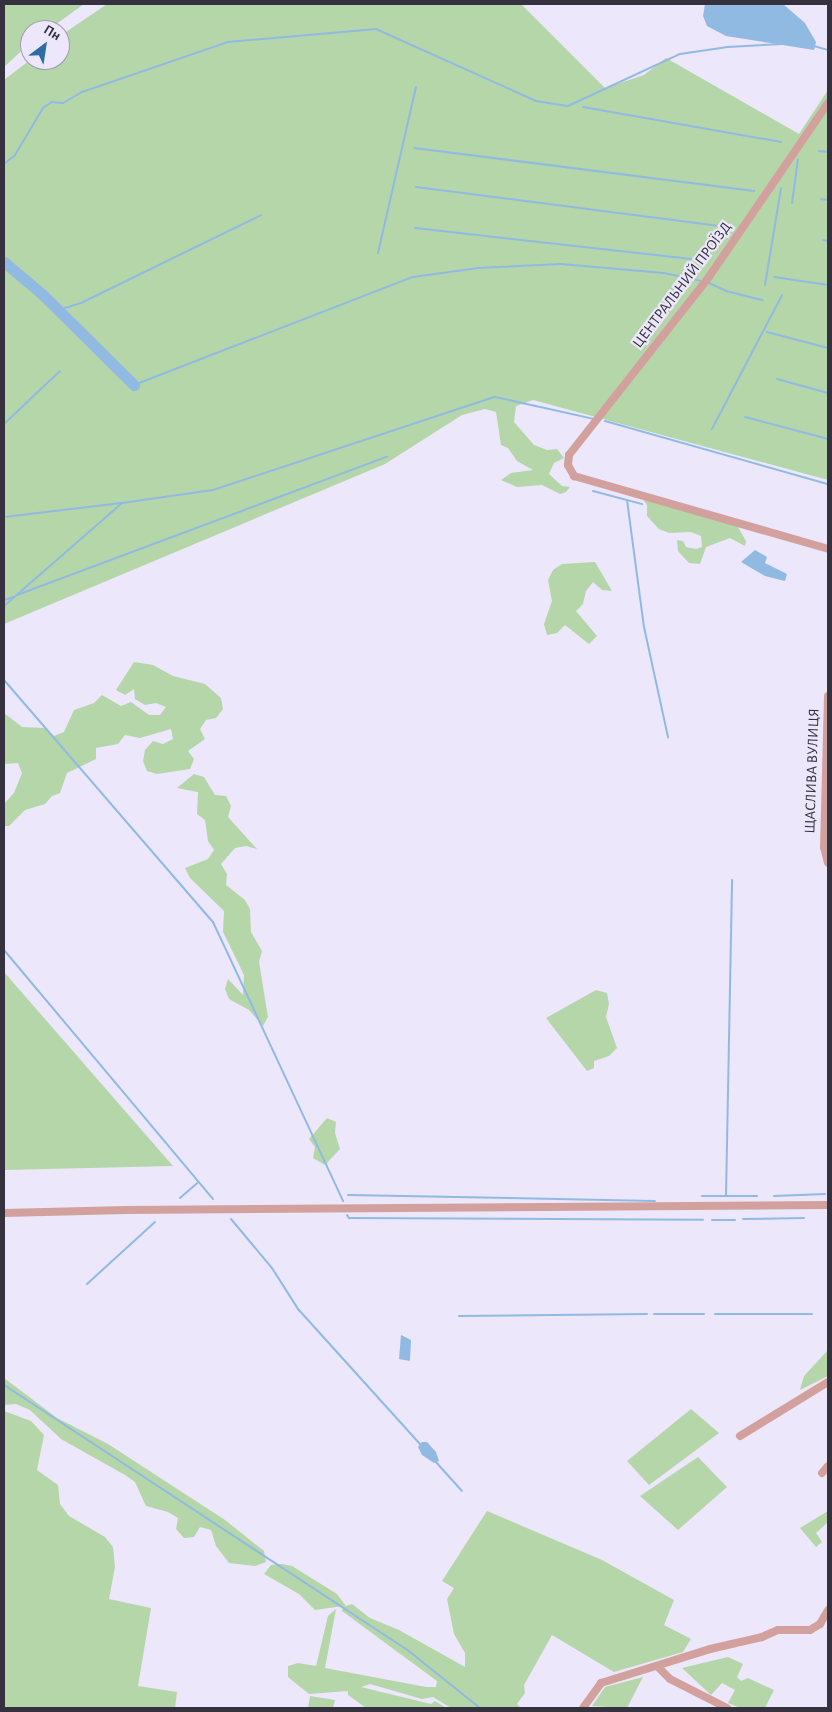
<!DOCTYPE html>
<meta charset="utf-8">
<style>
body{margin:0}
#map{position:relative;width:832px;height:1712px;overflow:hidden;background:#ece7fb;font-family:"Alegreya Sans",sans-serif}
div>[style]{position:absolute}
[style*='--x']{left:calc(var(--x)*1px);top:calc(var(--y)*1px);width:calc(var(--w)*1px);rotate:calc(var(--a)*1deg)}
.green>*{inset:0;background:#b5d6a9}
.water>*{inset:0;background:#91bae3}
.stream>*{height:2px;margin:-1px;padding:0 1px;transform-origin:1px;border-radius:1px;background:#91bae3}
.river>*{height:11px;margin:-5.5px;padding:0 5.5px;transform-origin:5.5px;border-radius:5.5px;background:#91bae3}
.minor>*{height:8px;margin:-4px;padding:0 4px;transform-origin:4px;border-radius:4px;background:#d3a19d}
span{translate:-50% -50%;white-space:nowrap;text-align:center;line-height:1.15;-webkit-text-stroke:4.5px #ece7fb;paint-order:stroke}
.street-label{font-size:15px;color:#35313e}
.frame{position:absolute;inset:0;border:5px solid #35313e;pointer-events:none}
.north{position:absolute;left:20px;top:20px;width:50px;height:50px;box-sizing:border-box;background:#ece7fb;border:1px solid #a39eaf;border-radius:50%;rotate:31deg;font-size:14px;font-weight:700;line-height:20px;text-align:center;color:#35313e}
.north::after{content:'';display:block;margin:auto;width:18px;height:22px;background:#2d6da4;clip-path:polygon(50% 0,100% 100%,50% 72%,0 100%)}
</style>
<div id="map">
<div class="green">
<i style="clip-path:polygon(4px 4px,84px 4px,48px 30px,30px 30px,30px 43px,4px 67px)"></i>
<i style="clip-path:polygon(107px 4px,521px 4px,605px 88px,644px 75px,666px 58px,799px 134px,828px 90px,828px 480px,533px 400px,516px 406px,514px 422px,534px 445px,547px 450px,557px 449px,564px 458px,554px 463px,549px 474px,562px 486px,570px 487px,566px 492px,560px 494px,542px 485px,517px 487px,501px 480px,511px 473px,533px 470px,517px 461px,508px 448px,501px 445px,496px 412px,485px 409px,462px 415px,385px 464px,4px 624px,4px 80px,30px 60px,60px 60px,60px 36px)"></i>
<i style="clip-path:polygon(642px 498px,738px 527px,746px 541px,745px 546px,730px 538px,706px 547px,700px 564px,689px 563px,678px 551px,677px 540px,683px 541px,686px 547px,696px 549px,702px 547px,701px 536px,691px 532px,669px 533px,659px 529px,647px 516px,647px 505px)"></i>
<i style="clip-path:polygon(595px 562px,612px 591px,602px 590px,593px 582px,586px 591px,583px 604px,576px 611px,597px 636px,589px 644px,565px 625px,557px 633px,547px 635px,544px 624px,552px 601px,548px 580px,553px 570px,562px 564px)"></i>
<i style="clip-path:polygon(134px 662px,153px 665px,173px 676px,205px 684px,221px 698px,223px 709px,216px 718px,206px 720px,200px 729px,205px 739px,188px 751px,194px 759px,190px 769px,157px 774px,147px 771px,143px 761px,145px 750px,153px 741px,163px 744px,173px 739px,171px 729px,140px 738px,125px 735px,118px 744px,96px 748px,96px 759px,67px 773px,60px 793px,52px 796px,45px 804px,25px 810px,9px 826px,4px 826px,4px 804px,14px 793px,22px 773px,18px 763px,4px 764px,4px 713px,22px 727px,45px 728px,54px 736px,64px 732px,74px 710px,94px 703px,102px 695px,121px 706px,131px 702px,149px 715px,160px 715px,166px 707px,156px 703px,145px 705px,135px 699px,134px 689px,125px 695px,116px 690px)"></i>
<i style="clip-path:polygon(194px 774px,204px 777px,215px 795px,226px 796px,231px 806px,228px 817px,257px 849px,246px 846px,235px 848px,221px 864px,227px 874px,226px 885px,245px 900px,250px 909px,251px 932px,262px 951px,259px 962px,268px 1017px,263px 1026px,249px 1010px,229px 999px,225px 989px,228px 979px,243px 995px,244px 975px,223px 932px,224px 911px,190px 878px,185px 868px,208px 859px,214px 850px,208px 841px,205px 820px,197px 814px,198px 792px,177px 788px)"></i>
<i style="clip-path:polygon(4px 972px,173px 1166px,4px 1170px)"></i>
<i style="clip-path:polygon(596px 990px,607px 993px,609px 1004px,606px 1017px,617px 1048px,609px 1056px,594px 1061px,594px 1068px,587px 1071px,546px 1018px)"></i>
<i style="clip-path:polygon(327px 1118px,336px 1122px,335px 1133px,340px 1149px,325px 1165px,313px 1158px,315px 1147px,309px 1139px)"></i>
<i style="clip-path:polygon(828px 1350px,828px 1376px,800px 1390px,804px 1376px)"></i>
<i style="clip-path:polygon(4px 1378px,57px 1418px,108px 1444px,225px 1520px,264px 1551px,266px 1562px,255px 1566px,229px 1563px,216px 1546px,211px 1530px,200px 1527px,194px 1537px,184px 1538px,176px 1529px,178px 1518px,168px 1512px,146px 1506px,135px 1482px,125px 1475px,61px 1439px,30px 1410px,16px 1404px,4px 1405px)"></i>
<i style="clip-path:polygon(691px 1409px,719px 1433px,649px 1485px,627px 1461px)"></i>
<i style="clip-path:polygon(4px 1411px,31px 1421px,44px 1435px,37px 1470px,58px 1485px,60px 1504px,69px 1516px,105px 1537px,113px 1547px,115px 1567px,109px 1599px,151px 1608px,138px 1686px,177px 1692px,175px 1708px,4px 1708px)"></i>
<i style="clip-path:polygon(698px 1457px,727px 1487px,678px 1530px,640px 1496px)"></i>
<i style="clip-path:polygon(487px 1511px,602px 1560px,674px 1600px,664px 1625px,691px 1639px,683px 1652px,614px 1672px,552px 1635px,524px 1685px,525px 1693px,517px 1704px,521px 1708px,451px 1708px,433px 1697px,422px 1699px,370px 1684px,361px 1687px,431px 1704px,435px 1701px,446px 1708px,366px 1708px,348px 1695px,348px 1691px,309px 1694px,288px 1677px,288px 1666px,298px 1663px,316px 1666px,328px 1616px,336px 1609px,325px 1668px,426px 1687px,436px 1687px,437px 1681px,342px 1611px,343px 1606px,315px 1610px,299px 1594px,264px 1574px,271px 1565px,282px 1564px,292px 1566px,337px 1594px,346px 1606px,352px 1604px,370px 1618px,399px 1630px,465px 1667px,465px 1653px,454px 1634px,447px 1599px,454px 1588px,442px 1581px)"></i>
<i style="clip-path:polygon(828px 1511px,828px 1522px,816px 1533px,822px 1542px,816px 1547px,800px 1528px)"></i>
<i style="clip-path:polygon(728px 1657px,743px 1664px,737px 1677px,741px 1681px,748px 1678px,774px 1690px,765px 1708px,740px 1708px,728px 1703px,735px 1690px,722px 1683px,711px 1695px,682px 1668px)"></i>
<i style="clip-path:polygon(643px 1677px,627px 1708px,592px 1706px,605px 1687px)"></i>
<i style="clip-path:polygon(310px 1696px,335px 1700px,333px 1708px,308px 1708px)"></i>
</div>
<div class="water">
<i style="clip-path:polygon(705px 4px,783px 4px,805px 23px,816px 42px,814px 50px,726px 36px,707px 26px,703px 16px)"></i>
<i style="clip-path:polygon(755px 550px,767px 557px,765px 563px,787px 574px,785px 581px,765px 576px,741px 562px)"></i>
<i style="clip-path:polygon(401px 1335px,411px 1340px,410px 1361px,399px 1359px)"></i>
<i style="clip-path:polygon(422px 1442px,427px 1442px,436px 1452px,439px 1461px,434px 1463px,422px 1455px,418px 1447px)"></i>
</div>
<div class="stream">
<i style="--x:814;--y:46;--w:15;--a:16"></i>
<i style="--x:583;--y:107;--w:201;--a:10"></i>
<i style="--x:414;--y:148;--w:343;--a:7.2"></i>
<i style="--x:819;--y:151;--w:9;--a:6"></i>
<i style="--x:4;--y:164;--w:14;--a:-39"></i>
<i style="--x:15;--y:155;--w:55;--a:-59.2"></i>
<i style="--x:43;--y:108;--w:11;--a:-34"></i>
<i style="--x:52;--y:102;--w:11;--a:5"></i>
<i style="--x:63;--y:103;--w:22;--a:-30"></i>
<i style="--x:82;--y:92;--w:154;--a:-18.9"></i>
<i style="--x:228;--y:42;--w:149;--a:-5"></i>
<i style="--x:376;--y:29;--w:175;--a:24.2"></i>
<i style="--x:536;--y:101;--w:32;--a:9"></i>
<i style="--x:568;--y:106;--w:123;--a:-24.9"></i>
<i style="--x:680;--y:54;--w:48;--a:-8.5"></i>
<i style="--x:727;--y:47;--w:55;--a:-3.1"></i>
<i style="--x:416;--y:187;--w:308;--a:7.3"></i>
<i style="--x:821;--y:199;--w:7;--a:8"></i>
<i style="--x:792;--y:203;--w:44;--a:-82.2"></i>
<i style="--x:415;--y:228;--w:278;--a:6.4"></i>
<i style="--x:823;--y:240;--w:5;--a:11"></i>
<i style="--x:378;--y:253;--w:170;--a:-77.1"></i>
<i style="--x:774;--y:277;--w:55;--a:8.4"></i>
<i style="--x:709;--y:283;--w:19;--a:25"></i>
<i style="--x:726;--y:291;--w:38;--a:14"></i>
<i style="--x:765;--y:285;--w:98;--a:-80.6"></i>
<i style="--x:59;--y:310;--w:25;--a:-18"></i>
<i style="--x:83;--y:302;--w:198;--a:-26"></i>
<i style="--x:767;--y:332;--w:63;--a:14.7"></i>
<i style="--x:777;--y:379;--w:53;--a:15.4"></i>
<i style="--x:134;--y:385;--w:299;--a:-21.2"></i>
<i style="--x:413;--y:277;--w:66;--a:-7.9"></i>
<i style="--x:478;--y:268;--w:83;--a:-2.8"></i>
<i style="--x:561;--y:264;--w:103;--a:5"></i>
<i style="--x:664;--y:273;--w:39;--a:12"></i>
<i style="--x:745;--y:417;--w:86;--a:14.8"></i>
<i style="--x:605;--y:421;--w:232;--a:15.8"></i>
<i style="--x:4;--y:424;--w:77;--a:-43.4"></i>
<i style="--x:712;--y:429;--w:151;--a:-62.4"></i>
<i style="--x:593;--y:491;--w:51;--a:14.9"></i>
<i style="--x:627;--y:500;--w:128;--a:82.4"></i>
<i style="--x:644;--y:627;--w:113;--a:77.7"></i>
<i style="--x:4;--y:517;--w:118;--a:-6.8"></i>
<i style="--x:17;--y:595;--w:395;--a:-20.5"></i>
<i style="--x:4;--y:600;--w:9;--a:-18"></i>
<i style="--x:4;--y:606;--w:157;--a:-41.1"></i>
<i style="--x:122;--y:503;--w:92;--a:-8.1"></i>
<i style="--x:213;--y:490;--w:297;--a:-18.3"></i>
<i style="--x:495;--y:397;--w:101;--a:12.5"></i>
<i style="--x:4;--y:680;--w:320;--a:49.2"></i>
<i style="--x:213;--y:922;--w:308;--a:65"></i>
<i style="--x:4;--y:950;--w:325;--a:50"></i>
<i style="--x:348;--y:1195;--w:307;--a:1.1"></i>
<i style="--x:702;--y:1196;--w:55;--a:0"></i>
<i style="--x:726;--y:1196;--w:316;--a:-88.9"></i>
<i style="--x:774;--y:1196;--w:51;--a:-2.2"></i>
<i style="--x:180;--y:1198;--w:23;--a:-41"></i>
<i style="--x:347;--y:1215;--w:4;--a:56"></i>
<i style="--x:349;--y:1218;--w:354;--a:0.3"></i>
<i style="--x:231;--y:1219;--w:64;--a:50.1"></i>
<i style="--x:272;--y:1268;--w:49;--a:57.6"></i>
<i style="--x:298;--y:1309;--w:185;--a:47.9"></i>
<i style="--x:743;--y:1219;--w:61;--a:-0.9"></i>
<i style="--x:712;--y:1220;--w:23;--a:0"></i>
<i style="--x:87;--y:1284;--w:92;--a:-42.4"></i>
<i style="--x:654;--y:1314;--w:50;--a:0"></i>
<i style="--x:715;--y:1314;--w:97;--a:0"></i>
<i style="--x:459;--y:1316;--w:188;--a:-0.6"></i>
<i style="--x:4;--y:1385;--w:480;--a:33.3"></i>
<i style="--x:405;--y:1648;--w:96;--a:38.7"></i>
<i style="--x:435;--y:1461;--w:40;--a:48"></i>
</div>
<div class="river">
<i style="--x:4;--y:262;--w:48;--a:40"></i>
<i style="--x:41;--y:293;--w:131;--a:44.7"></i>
</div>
<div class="minor">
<i style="--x:828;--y:103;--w:211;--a:124.4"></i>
<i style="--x:709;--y:277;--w:226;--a:128.2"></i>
<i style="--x:569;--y:455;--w:10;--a:96"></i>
<i style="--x:568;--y:465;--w:13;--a:61"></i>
<i style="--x:574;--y:476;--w:264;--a:16"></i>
<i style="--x:828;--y:696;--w:151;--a:91.5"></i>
<i style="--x:824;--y:847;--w:16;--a:76"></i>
<i style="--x:4;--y:1213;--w:122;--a:-1.4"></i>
<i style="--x:126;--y:1210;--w:702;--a:-0.41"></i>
<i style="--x:740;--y:1436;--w:103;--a:-31.5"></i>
<i style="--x:822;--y:1473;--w:9;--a:-49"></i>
<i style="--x:658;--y:1667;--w:17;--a:45"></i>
<i style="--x:670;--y:1679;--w:64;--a:27"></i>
<i style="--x:583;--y:1708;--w:31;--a:-54"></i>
<i style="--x:601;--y:1683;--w:114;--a:-17.3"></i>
<i style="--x:710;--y:1649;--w:53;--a:-13"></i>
<i style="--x:762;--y:1637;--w:17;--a:-24"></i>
<i style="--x:778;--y:1630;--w:32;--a:0"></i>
<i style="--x:810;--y:1630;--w:12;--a:-31"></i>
<i style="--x:820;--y:1624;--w:16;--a:-60"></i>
</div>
<div class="street-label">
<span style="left:682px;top:285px;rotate:-53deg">ЦЕНТРАЛЬНИЙ ПРОЇЗД</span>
<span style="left:812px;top:771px;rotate:-88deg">ЩАСЛИВА ВУЛИЦЯ</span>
</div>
<div class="frame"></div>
<div class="north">Пн</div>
</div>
